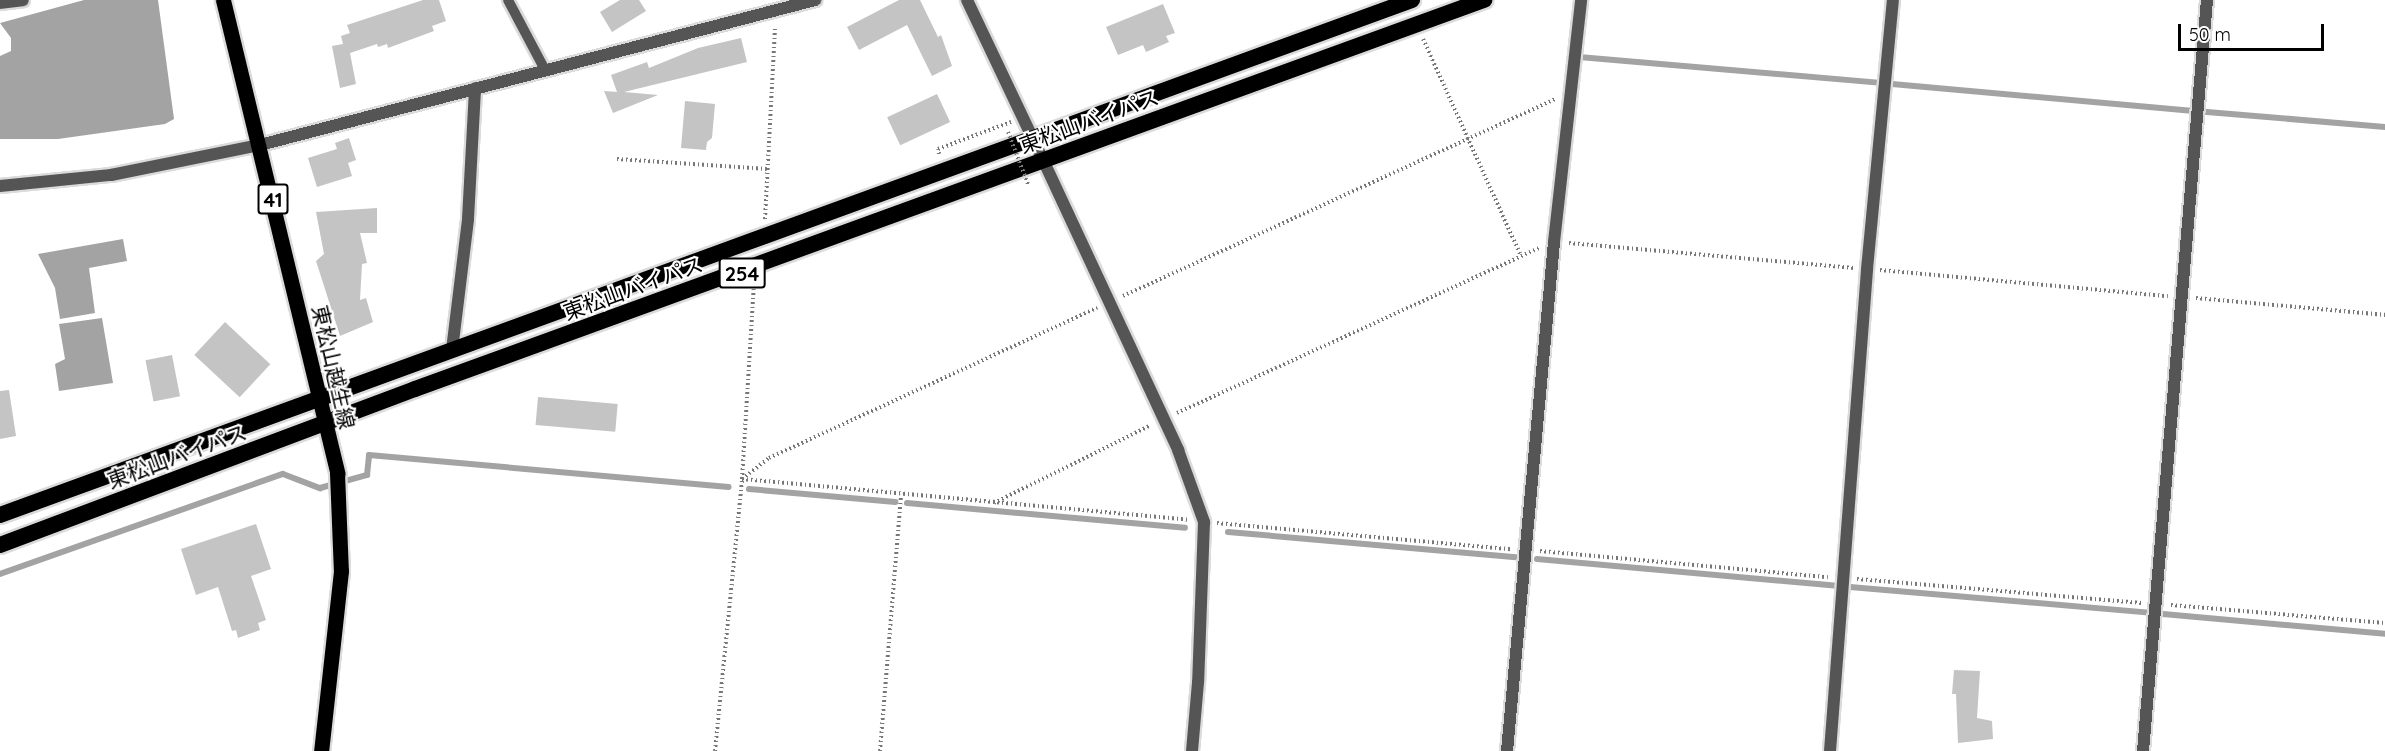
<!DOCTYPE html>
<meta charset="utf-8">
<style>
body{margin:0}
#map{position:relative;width:2385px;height:751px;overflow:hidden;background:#fff;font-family:Quicksand,"Noto Sans JP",sans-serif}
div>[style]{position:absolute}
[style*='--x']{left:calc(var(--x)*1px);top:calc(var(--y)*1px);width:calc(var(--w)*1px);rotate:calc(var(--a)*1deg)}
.water>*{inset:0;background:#a3a3a3}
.stream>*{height:6px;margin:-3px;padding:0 3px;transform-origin:3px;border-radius:3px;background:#a3a3a3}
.building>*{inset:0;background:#c4c4c4;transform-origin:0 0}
.path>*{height:4px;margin-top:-2px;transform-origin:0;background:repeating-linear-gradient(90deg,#777 0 1.5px,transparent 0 4.5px)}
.roads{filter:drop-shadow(2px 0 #dbdbdb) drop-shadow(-2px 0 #dbdbdb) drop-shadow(0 2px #dbdbdb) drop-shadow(0 -2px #dbdbdb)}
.service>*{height:10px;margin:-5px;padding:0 5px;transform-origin:5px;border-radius:5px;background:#555}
.minor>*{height:12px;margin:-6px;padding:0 6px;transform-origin:6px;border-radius:6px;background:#555}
.tertiary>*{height:12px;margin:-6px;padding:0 6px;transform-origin:6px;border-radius:6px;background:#555}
.primary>*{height:15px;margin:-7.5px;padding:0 7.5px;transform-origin:7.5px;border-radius:7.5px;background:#000}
.trunk>*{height:16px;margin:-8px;padding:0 8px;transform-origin:8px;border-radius:8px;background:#000}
.path-bridge>*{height:4px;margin-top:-2px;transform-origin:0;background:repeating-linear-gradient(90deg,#777 0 1.5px,transparent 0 4.5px)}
span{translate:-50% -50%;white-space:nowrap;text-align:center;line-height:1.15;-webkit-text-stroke:4.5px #fff;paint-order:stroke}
.shield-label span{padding:2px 4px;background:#fff;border:2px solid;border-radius:4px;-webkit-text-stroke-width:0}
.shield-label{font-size:20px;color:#000;font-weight:700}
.street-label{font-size:21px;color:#000}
.scale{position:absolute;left:2178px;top:24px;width:146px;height:27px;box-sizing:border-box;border:3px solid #000;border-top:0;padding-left:8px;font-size:18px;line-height:21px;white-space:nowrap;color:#000;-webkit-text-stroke:4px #fff;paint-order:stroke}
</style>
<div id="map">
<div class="water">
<i style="clip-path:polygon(84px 0,158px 0,174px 119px,165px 124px,58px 139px,0 139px,0 56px,11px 51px,11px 38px,0 23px)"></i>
<i style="clip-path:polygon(123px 239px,127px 261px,89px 268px,95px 313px,60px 319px,55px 288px,38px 254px)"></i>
<i style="clip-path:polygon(102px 318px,113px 383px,59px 391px,55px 364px,65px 359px,59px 324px)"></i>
</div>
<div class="stream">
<i style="--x:1579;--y:57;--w:303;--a:4.9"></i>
<i style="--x:1892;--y:84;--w:303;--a:5.1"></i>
<i style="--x:2207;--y:112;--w:179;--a:4.8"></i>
<i style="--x:749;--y:489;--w:147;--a:5.1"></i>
<i style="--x:907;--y:503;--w:279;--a:5.1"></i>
<i style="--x:1228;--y:532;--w:289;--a:5"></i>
<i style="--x:1537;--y:559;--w:304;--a:5.1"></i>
<i style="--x:0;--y:574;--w:300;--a:-19.5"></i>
<i style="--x:283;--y:474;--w:40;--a:21"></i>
<i style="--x:320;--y:488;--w:49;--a:-15.5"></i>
<i style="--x:367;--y:475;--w:20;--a:-84"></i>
<i style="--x:369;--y:455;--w:361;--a:5.1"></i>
<i style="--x:1850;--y:587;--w:303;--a:4.9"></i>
<i style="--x:2163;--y:614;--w:223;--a:5.1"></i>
</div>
<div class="building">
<i style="clip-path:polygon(423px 0,439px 0,446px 21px,432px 26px,434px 31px,388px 48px,387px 44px,378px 47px,377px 44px,350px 53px,356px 84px,340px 88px,332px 46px,343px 44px,341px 36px,350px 33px,347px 25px)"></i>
<i style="clip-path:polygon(620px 0,639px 0,646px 11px,612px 32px,600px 12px)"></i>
<i style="clip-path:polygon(899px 0,920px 0,938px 37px,941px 35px,952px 66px,932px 76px,907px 25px,859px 50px,847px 27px)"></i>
<i style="clip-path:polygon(1163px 4px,1175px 33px,1166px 36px,1169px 42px,1146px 52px,1143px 45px,1118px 55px,1106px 27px)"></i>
<i style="clip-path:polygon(741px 38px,747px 62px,624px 92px,658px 95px,613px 113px,604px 91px,617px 92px,611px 75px,647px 62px,649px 68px,698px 48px)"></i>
<i style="left:937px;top:94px;width:31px;height:55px;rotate:65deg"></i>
<i style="clip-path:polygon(685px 101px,715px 104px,712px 138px,707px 142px,706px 150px,681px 148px)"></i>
<i style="clip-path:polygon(349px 138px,356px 160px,348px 163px,352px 176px,317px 187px,308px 158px,337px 149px,335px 143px)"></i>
<i style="clip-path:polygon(377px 208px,377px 233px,360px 233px,367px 263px,362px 264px,360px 300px,366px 298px,373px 322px,340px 336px,316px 261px,324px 254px,316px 212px)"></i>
<i style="left:225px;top:322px;width:62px;height:45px;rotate:43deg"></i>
<i style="left:172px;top:355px;width:42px;height:27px;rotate:79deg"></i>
<i style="clip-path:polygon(9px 390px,16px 436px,0 439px,0 391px)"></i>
<i style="left:538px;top:397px;width:80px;height:28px;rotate:5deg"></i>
<i style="clip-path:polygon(256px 524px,271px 569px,251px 576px,266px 620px,258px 623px,260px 630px,238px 638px,236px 630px,232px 631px,218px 587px,196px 595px,181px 549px)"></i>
<i style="clip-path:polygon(1954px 670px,1980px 671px,1977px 718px,1992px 721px,1993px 739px,1958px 743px,1956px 694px,1952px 694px)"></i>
</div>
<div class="path">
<i style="--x:1423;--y:39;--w:238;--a:65.7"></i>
<i style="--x:939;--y:154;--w:5;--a:-101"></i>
<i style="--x:938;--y:149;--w:78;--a:-20.3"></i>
<i style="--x:617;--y:159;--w:150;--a:3.8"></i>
<i style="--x:765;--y:219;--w:193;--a:-87"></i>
<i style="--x:1569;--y:243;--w:286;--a:5"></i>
<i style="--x:1880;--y:270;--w:289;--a:5.2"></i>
<i style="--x:1123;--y:296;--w:476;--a:-24.5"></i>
<i style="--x:2196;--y:298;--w:190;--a:5.1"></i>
<i style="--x:1177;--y:413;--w:398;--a:-24.5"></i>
<i style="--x:742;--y:479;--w:449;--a:5.2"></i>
<i style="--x:742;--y:479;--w:34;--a:-38"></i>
<i style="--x:769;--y:458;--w:361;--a:-24.6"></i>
<i style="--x:994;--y:503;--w:175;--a:-26.4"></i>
<i style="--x:1217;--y:523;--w:295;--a:5.1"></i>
<i style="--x:1540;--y:551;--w:289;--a:5.2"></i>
<i style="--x:1857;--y:579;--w:286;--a:4.8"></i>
<i style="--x:2171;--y:605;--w:215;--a:4.8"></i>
<i style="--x:715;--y:751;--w:273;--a:-84.3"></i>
<i style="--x:742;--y:479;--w:196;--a:-86.5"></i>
<i style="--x:880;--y:751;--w:257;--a:-85.3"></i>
</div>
<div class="roads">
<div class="service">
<i style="--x:508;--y:0;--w:79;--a:62.1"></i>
</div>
<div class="minor">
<i style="--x:0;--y:3;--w:23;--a:-7"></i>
<i style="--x:1044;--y:162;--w:318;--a:65"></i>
<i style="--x:1178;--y:450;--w:77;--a:70.1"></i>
<i style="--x:1204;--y:522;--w:160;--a:92.1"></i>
<i style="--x:452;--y:350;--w:132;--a:-83"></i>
<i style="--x:468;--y:219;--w:131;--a:-86.9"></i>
<i style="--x:1507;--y:751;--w:511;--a:-84.72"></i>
<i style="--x:1554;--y:242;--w:244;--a:-83.6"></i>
<i style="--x:1830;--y:751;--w:483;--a:-85.6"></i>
<i style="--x:1867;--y:269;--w:270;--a:-84.5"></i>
<i style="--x:2143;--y:751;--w:754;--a:-85.13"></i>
</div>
<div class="tertiary">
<i style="--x:967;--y:0;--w:179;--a:64.6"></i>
<i style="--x:0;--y:186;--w:112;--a:-5.7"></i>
<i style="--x:111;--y:175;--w:152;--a:-11.4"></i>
<i style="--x:260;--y:145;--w:574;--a:-14.64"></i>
<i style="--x:1192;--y:751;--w:69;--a:-85"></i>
</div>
<div class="primary">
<i style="--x:223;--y:0;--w:487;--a:76.4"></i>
<i style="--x:337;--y:473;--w:98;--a:87.7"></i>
<i style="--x:341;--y:571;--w:181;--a:96.3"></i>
</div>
<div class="trunk">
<i style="--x:0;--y:515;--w:1503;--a:-20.04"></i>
<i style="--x:0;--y:545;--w:443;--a:-20.6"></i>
<i style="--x:415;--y:389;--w:1138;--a:-20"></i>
</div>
</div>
<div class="path-bridge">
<i style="--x:1008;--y:132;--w:56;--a:69"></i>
</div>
<div class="shield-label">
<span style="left:273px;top:199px">41</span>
<span style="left:742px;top:273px">254</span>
</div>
<div class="street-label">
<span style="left:1089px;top:121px;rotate:-20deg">東松山バイパス</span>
<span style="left:633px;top:288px;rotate:-20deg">東松山バイパス</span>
<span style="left:334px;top:367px;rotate:77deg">東松山越生線</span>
<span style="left:177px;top:456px;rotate:-20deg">東松山バイパス</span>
</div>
<div class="scale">50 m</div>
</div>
